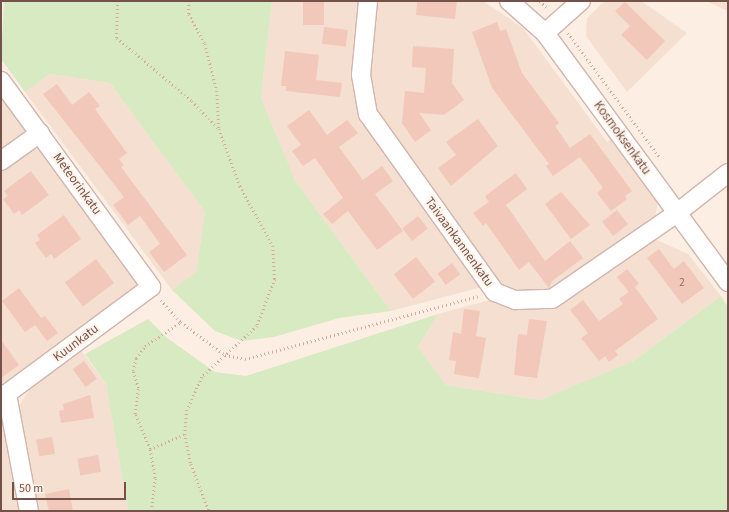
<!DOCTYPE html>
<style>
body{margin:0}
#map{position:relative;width:729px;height:512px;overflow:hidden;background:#fceee3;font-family:"Source Sans 3",sans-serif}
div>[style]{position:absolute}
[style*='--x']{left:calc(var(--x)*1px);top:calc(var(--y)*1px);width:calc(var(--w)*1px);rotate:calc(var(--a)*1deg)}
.residential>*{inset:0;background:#f4dfd1}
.green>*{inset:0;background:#d8eac1}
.building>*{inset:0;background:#f2c8ba;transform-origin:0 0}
.path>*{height:2.5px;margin-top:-1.25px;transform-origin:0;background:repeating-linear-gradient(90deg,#d6ab9e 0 1px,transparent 0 4px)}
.roads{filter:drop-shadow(1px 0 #d0b6ad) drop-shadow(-1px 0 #d0b6ad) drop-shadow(0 1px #d0b6ad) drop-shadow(0 -1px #d0b6ad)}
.minor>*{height:18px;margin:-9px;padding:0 9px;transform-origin:9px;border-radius:9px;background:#fff}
span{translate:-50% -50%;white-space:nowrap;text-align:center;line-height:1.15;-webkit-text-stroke:4px #fff3e9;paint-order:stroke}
.number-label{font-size:11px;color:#947065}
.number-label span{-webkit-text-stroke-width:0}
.street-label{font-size:13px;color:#745249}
.frame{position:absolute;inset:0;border:2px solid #745249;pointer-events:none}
.scale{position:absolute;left:12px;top:482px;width:114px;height:18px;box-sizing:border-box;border:2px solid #745249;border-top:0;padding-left:5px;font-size:12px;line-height:14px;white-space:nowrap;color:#745249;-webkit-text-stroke:3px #fff3e9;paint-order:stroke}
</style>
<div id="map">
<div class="residential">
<i style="clip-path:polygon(272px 1px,362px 1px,354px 78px,482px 287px,391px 311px,296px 182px,261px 98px)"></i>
<i style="clip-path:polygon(375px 1px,483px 1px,523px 28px,607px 142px,613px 138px,658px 199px,655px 218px,559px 289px,529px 294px,510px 290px,493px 277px,376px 114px,367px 80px)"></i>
<i style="clip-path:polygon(605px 1px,641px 1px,687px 33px,627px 92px,586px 36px,587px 18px)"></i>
<i style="clip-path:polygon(706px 1px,728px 1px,728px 11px)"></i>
<i style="clip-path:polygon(50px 74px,110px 83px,205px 212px,196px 272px,172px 290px,25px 92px)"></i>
<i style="clip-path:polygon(1px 93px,24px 125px,25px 132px,1px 153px)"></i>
<i style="clip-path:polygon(32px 149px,42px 150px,138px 282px,137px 291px,1px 391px,1px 168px)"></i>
<i style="clip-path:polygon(650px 237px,688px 254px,721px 296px,633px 361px,540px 400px,446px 385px,418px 347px,438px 314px,497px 298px,524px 307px)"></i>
<i style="clip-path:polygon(80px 349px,106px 384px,128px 511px,37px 511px,19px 406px,33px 384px)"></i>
<i style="clip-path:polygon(1px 415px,5px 419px,25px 511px,1px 511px)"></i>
</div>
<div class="green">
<i style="clip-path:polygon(4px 1px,272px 1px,261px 98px,296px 182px,391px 311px,339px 318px,274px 337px,242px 341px,215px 331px,172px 290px,196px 272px,205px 212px,110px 83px,50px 74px,25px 92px,1px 59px)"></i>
<i style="clip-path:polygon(721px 296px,728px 307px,728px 511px,128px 511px,106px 384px,85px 354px,148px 319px,167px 338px,215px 372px,246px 376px,438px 314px,418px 347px,446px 385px,540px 400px,633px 361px)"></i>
</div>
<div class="building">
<i style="left:303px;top:1px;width:21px;height:24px"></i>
<i style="clip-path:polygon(417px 1px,457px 1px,455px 19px,416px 15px)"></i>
<i style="clip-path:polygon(625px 2px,665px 41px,647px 60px,621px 35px,630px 26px,615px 11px)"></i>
<i style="clip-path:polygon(497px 22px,500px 31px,506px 29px,522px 73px,559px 123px,555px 126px,570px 148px,590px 134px,632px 191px,625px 196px,627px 199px,611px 211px,597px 193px,603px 188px,580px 157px,553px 176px,546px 166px,549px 164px,492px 88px,472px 32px)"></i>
<i style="left:324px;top:27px;width:24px;height:17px;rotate:7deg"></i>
<i style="clip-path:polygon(413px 46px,454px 49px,452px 83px,464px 100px,444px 115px,419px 113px,431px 130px,415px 142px,402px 123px,405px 91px,424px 93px,426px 68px,412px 67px)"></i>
<i style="clip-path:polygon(285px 51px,319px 55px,316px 80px,342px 83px,340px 97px,286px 91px,286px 86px,281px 86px)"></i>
<i style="clip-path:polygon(57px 84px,72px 105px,89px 92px,100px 106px,95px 109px,127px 153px,119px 159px,124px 165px,121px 167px,187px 255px,164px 272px,149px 252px,160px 244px,140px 216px,128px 225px,113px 205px,124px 197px,43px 94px)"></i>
<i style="clip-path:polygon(309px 110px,327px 135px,347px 120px,358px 133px,339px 147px,363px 180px,382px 166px,393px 181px,375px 194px,403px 231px,377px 250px,348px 211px,332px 224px,323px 214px,343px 198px,315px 158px,303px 166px,292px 151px,301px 145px,287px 126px)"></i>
<i style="clip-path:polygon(478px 119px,498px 146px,451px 186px,438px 168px,456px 155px,446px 142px)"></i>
<i style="clip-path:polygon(31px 171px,49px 195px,22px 215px,19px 210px,14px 214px,3px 199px,8px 196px,4px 191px)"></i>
<i style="clip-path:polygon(516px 173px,527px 189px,506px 205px,545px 261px,570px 241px,583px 258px,552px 281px,549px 288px,529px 262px,519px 270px,486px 223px,483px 226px,473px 213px,489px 202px,485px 196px)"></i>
<i style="clip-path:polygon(561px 192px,590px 225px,571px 239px,545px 204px)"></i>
<i style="left:617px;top:210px;width:18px;height:19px;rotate:52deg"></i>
<i style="clip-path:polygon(64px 215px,81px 239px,54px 259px,51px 254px,46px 258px,35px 243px,40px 240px,37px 235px)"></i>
<i style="left:418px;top:216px;width:16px;height:20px;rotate:52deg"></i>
<i style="clip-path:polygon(659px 249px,674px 269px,684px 261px,704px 288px,682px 304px,647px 258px)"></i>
<i style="left:416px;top:257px;width:31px;height:28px;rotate:52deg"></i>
<i style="left:96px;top:259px;width:30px;height:39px;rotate:53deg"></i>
<i style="left:452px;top:263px;width:14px;height:18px;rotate:54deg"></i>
<i style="left:627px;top:269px;width:19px;height:13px;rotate:51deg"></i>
<i style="clip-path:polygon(635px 287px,658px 319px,615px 351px,618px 355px,609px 362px,605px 356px,599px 361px,581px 338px,588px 333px,570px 310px,583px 300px,599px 321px,623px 304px,619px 299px)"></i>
<i style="clip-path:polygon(19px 288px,41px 318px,45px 316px,58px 333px,47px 341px,35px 325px,25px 332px,2px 301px)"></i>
<i style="clip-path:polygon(464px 309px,480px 311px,476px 336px,486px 338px,479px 378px,454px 374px,456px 361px,449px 360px,453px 332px,461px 334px)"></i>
<i style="clip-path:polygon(529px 319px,547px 321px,537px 378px,514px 375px,518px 334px,527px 335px)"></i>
<i style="clip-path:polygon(1px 340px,19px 365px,1px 378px)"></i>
<i style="left:84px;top:361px;width:22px;height:14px;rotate:54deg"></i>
<i style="clip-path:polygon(90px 395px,94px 418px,61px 423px,59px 411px,64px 410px,63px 404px)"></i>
<i style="left:52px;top:437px;width:17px;height:16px;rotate:80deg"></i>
<i style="left:98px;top:455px;width:17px;height:21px;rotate:80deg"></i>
<i style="clip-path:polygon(69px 489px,73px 511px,49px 511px,45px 494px)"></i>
</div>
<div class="path">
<i style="--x:118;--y:1;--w:37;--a:92"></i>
<i style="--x:117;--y:38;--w:98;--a:40"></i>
<i style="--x:192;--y:101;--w:39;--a:46"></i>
<i style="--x:219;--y:129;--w:61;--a:69.8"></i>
<i style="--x:240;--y:186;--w:68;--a:61.2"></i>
<i style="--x:273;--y:246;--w:33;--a:87"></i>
<i style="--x:275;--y:279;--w:50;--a:111"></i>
<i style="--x:257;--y:326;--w:75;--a:137.2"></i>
<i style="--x:202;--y:377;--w:36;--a:114"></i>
<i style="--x:187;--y:410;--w:24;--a:95"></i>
<i style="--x:185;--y:434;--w:31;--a:79"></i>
<i style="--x:191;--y:464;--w:50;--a:69"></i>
<i style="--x:189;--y:1;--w:13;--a:90"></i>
<i style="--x:189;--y:14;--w:34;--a:62"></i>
<i style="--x:205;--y:44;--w:49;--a:75.7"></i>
<i style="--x:217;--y:91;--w:38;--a:87"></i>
<i style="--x:540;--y:1;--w:11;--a:45"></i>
<i style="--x:568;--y:33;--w:155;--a:53.6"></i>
<i style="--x:161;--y:300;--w:30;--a:48"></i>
<i style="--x:181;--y:322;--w:55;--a:36.9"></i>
<i style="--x:225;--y:355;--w:20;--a:11"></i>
<i style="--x:245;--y:359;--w:241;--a:-15.1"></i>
<i style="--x:150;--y:449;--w:38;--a:-23"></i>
<i style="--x:151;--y:511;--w:33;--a:-83"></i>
<i style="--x:155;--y:478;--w:29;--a:-100"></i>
<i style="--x:150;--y:449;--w:38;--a:-113"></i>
<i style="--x:135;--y:414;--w:26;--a:-83"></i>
<i style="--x:138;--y:388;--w:18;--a:-106"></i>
<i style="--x:133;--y:371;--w:13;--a:-77"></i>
<i style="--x:136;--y:358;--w:15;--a:-53"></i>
<i style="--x:145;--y:346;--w:43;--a:-33.7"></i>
</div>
<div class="roads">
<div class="minor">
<i style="--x:368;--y:1;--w:74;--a:95.4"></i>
<i style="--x:361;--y:75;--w:40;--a:80"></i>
<i style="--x:368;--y:114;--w:219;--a:54.5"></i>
<i style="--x:495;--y:292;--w:22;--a:22"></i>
<i style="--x:515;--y:300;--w:37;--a:-2"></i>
<i style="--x:552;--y:299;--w:152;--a:-34.5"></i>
<i style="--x:677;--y:213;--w:65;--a:-38.1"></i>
<i style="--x:509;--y:1;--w:48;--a:41.6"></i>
<i style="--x:545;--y:33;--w:309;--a:53.7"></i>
<i style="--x:545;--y:33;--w:48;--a:-41.6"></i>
<i style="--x:1;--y:81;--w:255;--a:53.9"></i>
<i style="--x:151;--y:287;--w:187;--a:143.5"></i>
<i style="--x:1;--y:161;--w:48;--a:-35.7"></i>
<i style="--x:7;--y:394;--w:119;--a:79.4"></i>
</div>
</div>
<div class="number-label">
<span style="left:682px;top:283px">2</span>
</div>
<div class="street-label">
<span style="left:622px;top:138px;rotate:54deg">Kosmoksenkatu</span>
<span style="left:77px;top:184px;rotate:54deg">Meteorinkatu</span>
<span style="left:459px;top:242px;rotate:54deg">Taivaankannenkatu</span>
<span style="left:76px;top:343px;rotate:-37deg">Kuunkatu</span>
</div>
<div class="frame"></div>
<div class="scale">50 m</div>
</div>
